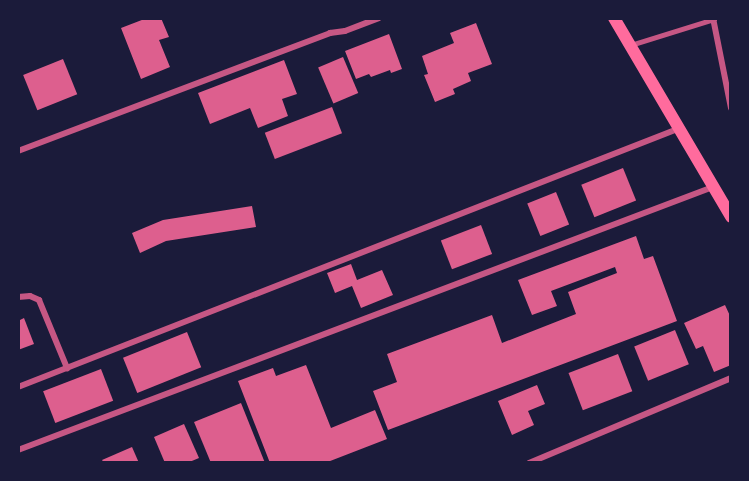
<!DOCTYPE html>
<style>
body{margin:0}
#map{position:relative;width:749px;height:481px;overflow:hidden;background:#1b1b3a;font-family:Rubik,sans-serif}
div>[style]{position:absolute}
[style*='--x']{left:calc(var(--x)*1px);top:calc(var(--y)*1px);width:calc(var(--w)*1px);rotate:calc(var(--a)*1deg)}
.building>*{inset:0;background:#dd5f8e;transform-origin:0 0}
.service>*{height:4.5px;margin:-2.25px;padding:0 2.25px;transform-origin:2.25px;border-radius:2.25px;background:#c65784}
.minor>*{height:6px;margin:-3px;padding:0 3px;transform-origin:3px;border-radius:3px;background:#c65784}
.secondary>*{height:12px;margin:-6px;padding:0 6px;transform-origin:6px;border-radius:6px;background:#ff6b9d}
span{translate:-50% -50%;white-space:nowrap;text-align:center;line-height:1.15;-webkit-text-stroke:4.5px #1b1b3a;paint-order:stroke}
.frame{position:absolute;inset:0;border:20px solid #1b1b3a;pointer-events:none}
</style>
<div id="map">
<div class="building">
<i style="clip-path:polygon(147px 18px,161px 18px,169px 37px,159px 40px,170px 67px,141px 79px,121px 28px)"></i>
<i style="clip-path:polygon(476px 23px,492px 64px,468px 73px,471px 81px,453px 89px,455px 94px,435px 102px,424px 75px,428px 74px,422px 56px,454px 43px,450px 33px)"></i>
<i style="clip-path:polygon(389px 34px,402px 69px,391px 73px,390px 70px,371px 77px,369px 74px,356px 79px,345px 51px)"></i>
<i style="left:343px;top:57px;width:39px;height:27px;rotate:67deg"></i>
<i style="left:63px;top:59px;width:38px;height:43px;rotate:68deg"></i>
<i style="clip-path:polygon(284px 60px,297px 94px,282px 99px,288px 116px,258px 128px,250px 108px,210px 124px,198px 93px)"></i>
<i style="left:332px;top:107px;width:28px;height:72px;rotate:69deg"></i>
<i style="left:623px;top:168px;width:35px;height:45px;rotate:68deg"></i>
<i style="left:556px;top:192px;width:35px;height:31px;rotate:68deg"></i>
<i style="clip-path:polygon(252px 206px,256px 227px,166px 241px,140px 253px,132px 233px,163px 220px)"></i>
<i style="left:481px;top:225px;width:31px;height:43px;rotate:69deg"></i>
<i style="clip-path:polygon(636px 236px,644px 259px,653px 256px,677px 321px,388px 430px,373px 391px,397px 382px,387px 354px,492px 315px,502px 343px,576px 314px,568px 292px,617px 273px,615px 267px,551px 291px,557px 306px,532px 315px,518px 280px)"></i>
<i style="clip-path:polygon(351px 264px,357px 280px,382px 270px,393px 295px,361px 308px,352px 286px,335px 293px,327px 273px)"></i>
<i style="clip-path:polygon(725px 305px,731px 318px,731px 365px,714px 372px,703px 346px,696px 349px,684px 323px)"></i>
<i style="clip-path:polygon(24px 318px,34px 344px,18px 350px,18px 321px)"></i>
<i style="left:675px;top:330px;width:37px;height:44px;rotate:68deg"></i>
<i style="left:187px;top:332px;width:38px;height:69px;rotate:68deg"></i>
<i style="left:618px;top:354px;width:40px;height:53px;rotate:69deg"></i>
<i style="clip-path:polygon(306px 365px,331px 428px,375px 410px,387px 439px,325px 463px,270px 463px,238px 381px,273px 368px,276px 376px)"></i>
<i style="left:101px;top:369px;width:34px;height:62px;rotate:69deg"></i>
<i style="clip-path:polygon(537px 385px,545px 404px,528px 411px,534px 425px,512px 435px,498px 401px)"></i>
<i style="clip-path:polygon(241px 403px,265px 463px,211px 463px,194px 422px)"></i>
<i style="clip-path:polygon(184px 424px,199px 458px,187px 463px,165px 463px,154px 437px)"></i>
<i style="clip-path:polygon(132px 447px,139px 463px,104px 463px,102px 460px)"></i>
</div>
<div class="service">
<i style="--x:631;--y:45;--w:87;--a:-17.4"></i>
</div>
<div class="minor">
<i style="--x:713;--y:18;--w:92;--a:78.7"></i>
<i style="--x:18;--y:151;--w:334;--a:-20.7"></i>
<i style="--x:330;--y:33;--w:15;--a:-8"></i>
<i style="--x:345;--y:31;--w:36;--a:-21"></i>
<i style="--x:18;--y:297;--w:12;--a:-5"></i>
<i style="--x:30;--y:296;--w:10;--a:24"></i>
<i style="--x:39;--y:300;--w:74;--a:67.6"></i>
<i style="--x:18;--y:387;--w:711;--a:-21.37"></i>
<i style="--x:18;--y:450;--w:743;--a:-20.73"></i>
<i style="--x:529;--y:463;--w:219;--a:-22.8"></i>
</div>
<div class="secondary">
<i style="--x:614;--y:18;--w:231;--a:59.5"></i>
</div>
<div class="frame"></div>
</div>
